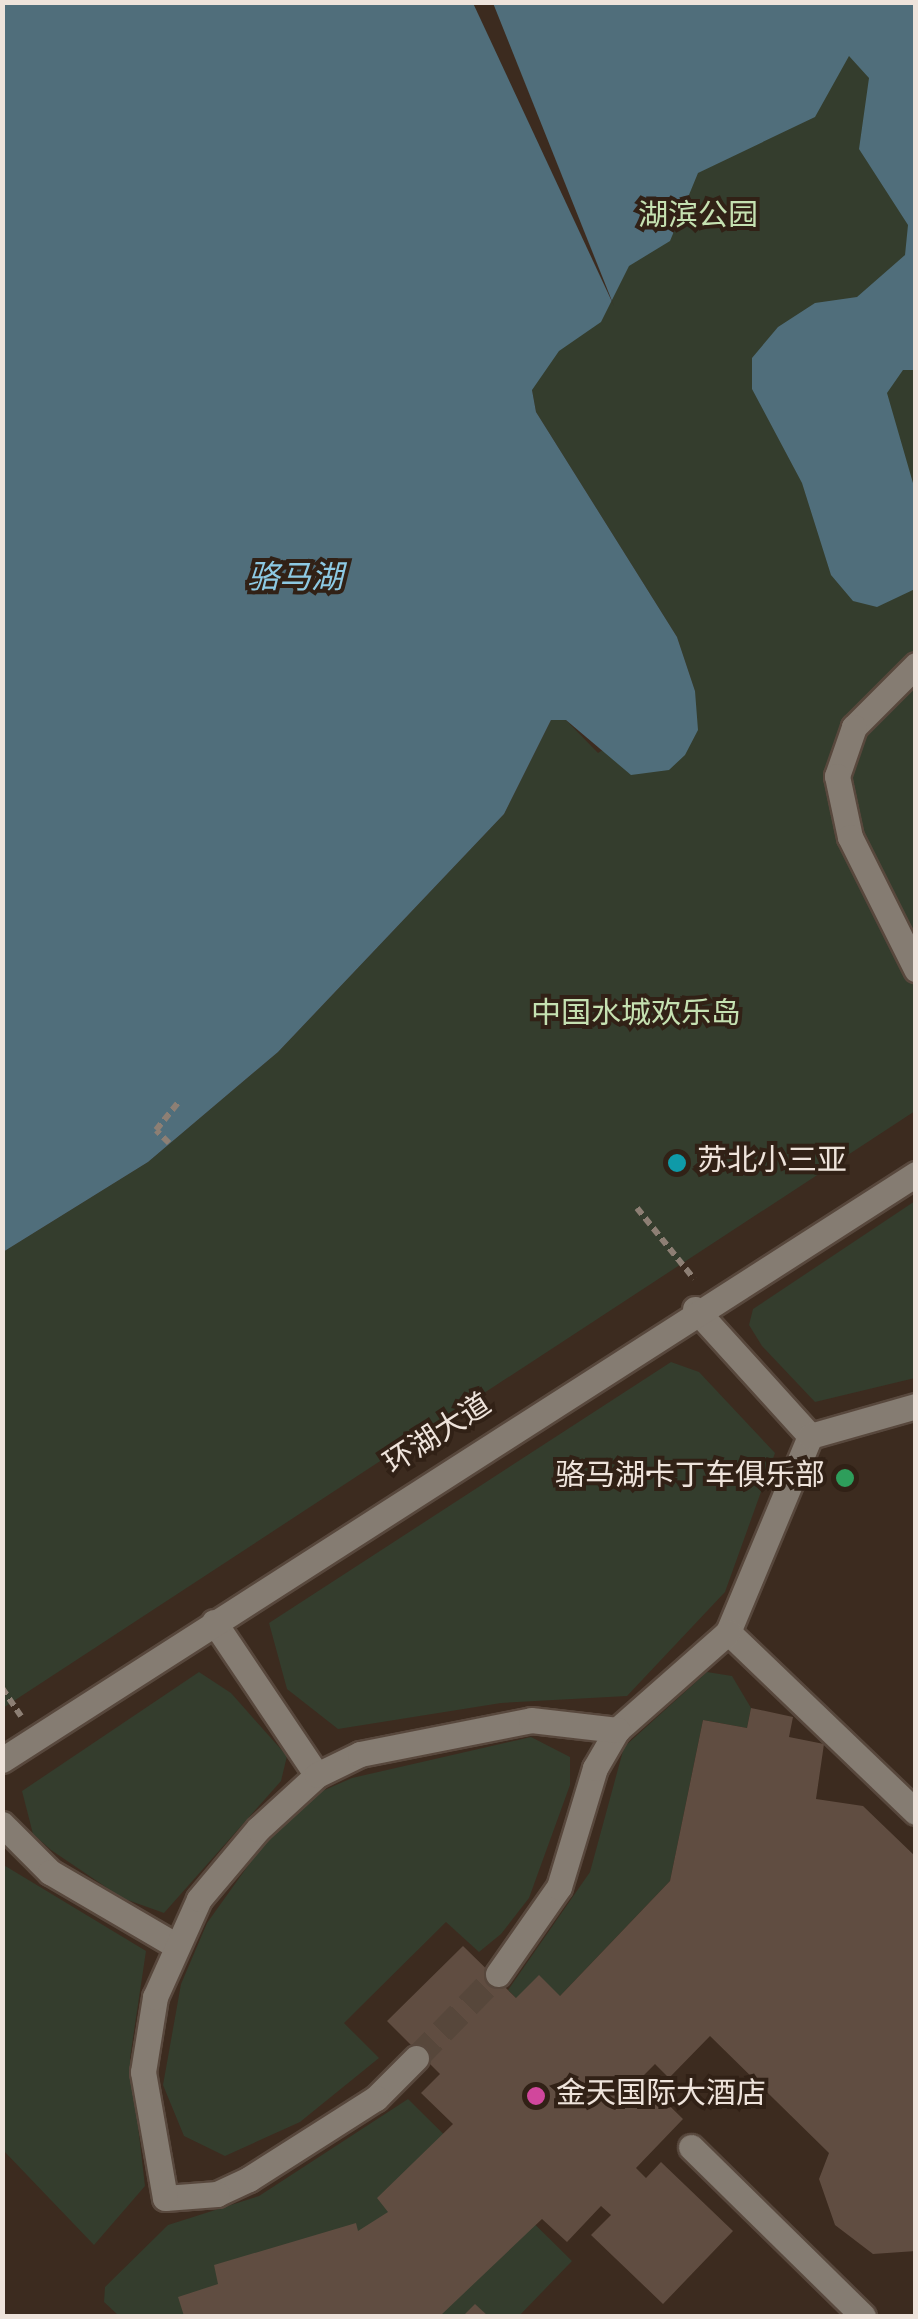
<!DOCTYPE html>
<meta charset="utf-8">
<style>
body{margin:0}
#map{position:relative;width:918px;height:2319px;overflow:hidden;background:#3c2b1f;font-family:Overpass,"Noto Sans SC",sans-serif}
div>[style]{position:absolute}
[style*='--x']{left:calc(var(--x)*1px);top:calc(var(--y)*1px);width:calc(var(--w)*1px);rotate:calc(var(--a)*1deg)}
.green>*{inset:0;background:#343d2d}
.water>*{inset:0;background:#506e7b}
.pier>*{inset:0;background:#3c2b1f}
.building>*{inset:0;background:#604d41}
.minor-tunnel>*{height:25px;margin-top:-12.5px;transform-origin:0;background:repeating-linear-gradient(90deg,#57473b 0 25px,transparent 0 37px)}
.path>*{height:6px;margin-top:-3px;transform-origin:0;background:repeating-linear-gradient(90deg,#8d7f74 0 8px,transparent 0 13px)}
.roads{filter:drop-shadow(2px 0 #58483d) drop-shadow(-2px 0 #58483d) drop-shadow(0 2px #58483d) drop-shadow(0 -2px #58483d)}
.minor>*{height:25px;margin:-12.5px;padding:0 12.5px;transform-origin:12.5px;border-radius:12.5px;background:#857c72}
.dots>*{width:28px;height:28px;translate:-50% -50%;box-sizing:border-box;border:5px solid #312116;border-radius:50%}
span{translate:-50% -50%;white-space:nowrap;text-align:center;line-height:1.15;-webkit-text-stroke:8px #312116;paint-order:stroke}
.park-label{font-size:30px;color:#c5e1b1}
.poi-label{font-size:30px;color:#eee3db}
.left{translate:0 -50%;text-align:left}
.right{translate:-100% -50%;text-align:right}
.street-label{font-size:30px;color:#eee3db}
.water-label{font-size:32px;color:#8dc9e3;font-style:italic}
.frame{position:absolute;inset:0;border:5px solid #eee3db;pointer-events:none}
</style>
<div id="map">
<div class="green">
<i style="clip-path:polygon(217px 3px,915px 3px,915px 1111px,3px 1708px,3px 1252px,148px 1162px,278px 1052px,504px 814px,551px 720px,566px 720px,598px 753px,695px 691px,677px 637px,536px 412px,532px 390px)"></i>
<i style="clip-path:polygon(915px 1201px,915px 1378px,815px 1402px,762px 1346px,749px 1325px,753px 1309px)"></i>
<i style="clip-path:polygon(671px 1362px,699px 1372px,775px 1453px,725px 1592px,627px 1696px,501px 1703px,338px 1729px,287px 1689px,269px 1623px)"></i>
<i style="clip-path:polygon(199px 1672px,231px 1693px,287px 1756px,281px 1781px,164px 1913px,122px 1898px,51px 1850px,33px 1834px,22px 1791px)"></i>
<i style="clip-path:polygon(707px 1672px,732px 1676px,751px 1708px,747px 1728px,703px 1720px,670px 1881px,560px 1996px,516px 1998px,508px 1990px,590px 1872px,624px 1747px)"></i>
<i style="clip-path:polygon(531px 1737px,570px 1757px,570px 1785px,529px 1898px,501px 1934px,479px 1952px,446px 1922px,344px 2023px,379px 2058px,300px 2122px,225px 2156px,184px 2136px,163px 2085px,181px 1984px,207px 1923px,267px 1839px,320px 1792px,352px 1778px)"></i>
<i style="clip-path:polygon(2px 1864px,146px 1951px,130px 2058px,145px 2186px,94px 2245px,3px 2150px)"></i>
<i style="clip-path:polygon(408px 2099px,572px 2261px,519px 2316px,119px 2316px,104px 2302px,105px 2287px,168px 2225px,259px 2196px)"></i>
</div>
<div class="water">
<i style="clip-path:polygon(3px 3px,915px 3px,915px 370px,903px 370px,887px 393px,915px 490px,915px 589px,877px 607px,853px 601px,831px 575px,802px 483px,752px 389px,752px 358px,778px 327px,815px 303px,857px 297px,905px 255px,908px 225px,859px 149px,869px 78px,849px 56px,815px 117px,698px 173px,670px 241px,629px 266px,601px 322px,559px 351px,532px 390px,536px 412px,677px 637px,695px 691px,698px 730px,685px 755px,669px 770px,631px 775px,566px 720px,551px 720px,504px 814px,278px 1052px,148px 1162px,3px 1252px)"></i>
</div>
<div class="pier">
<i style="clip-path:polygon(473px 3px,493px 3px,614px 306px)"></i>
</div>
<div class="building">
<i style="clip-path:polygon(751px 1708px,793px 1717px,789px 1737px,824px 1744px,816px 1799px,863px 1806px,916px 1857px,916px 2251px,873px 2254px,835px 2225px,819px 2179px,829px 2153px,710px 2036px,669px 2078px,655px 2064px,641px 2078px,683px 2119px,636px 2168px,646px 2178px,661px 2162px,733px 2231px,663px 2304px,591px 2235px,611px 2215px,601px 2206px,567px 2242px,542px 2219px,440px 2316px,184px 2316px,178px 2297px,218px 2284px,214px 2265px,356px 2223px,358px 2231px,388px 2212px,377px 2198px,453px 2124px,421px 2093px,440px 2074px,387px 2021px,463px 1946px,516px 1998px,539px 1975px,560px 1996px,670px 1881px,703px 1720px,747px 1728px)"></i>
<i style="clip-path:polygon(475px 2304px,488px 2316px,463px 2316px)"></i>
</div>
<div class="minor-tunnel">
<i style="--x:416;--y:2058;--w:117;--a:-45.7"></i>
</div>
<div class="path">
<i style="--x:169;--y:1143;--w:18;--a:-135"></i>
<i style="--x:156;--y:1130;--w:38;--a:-51"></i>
<i style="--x:637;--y:1208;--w:91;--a:51.2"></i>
<i style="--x:2;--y:1688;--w:34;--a:56"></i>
</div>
<div class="roads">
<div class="minor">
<i style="--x:916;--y:665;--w:88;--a:135"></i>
<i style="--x:854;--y:727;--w:52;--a:109.1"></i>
<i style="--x:837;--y:776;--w:62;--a:78"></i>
<i style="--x:850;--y:837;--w:148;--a:63.4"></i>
<i style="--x:695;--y:1309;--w:171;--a:47.8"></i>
<i style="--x:810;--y:1436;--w:212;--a:112.7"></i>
<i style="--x:728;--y:1632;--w:260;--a:43.8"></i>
<i style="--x:810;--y:1436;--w:110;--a:-15.8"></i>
<i style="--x:214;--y:1622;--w:184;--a:56.1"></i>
<i style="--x:2;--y:1760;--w:1086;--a:-32.67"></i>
<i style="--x:2;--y:1824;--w:68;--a:45"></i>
<i style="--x:50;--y:1872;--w:143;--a:30.3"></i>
<i style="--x:498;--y:1974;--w:106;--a:-55"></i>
<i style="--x:559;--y:1887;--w:124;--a:-73.2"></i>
<i style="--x:595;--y:1768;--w:44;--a:-59.9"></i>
<i style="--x:617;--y:1730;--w:148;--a:-41.4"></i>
<i style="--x:416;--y:2058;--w:57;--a:135"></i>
<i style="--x:376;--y:2098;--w:151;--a:147.5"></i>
<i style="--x:249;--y:2179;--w:35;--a:155"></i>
<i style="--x:217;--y:2194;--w:52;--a:175.6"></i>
<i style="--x:165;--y:2198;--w:128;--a:-99.9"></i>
<i style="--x:143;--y:2072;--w:76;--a:-80.9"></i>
<i style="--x:155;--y:1997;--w:107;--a:-65.8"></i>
<i style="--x:199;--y:1899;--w:92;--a:-49.9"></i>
<i style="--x:258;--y:1829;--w:80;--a:-42.5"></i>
<i style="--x:317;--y:1775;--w:48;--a:-26"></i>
<i style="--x:360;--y:1754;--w:174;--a:-11.2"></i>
<i style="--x:531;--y:1720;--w:87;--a:6.6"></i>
<i style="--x:691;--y:2147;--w:241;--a:44.5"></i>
</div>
</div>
<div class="dots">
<i style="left:677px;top:1163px;background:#0f9aa8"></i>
<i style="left:845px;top:1478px;background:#2e9e5b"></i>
<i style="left:536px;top:2096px;background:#d1479c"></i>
</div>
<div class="park-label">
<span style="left:698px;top:218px">湖滨公园</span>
<span style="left:636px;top:1016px">中国水城欢乐岛</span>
</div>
<div class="poi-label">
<span class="left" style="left:697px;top:1163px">苏北小三亚</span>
<span class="right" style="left:825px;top:1478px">骆马湖·卡丁车俱乐部</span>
<span class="left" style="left:556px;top:2096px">金天国际大酒店</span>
</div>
<div class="street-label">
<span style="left:439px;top:1436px;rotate:-33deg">环湖大道</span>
</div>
<div class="water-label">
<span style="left:295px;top:580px">骆马湖</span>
</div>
<div class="frame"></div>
</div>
